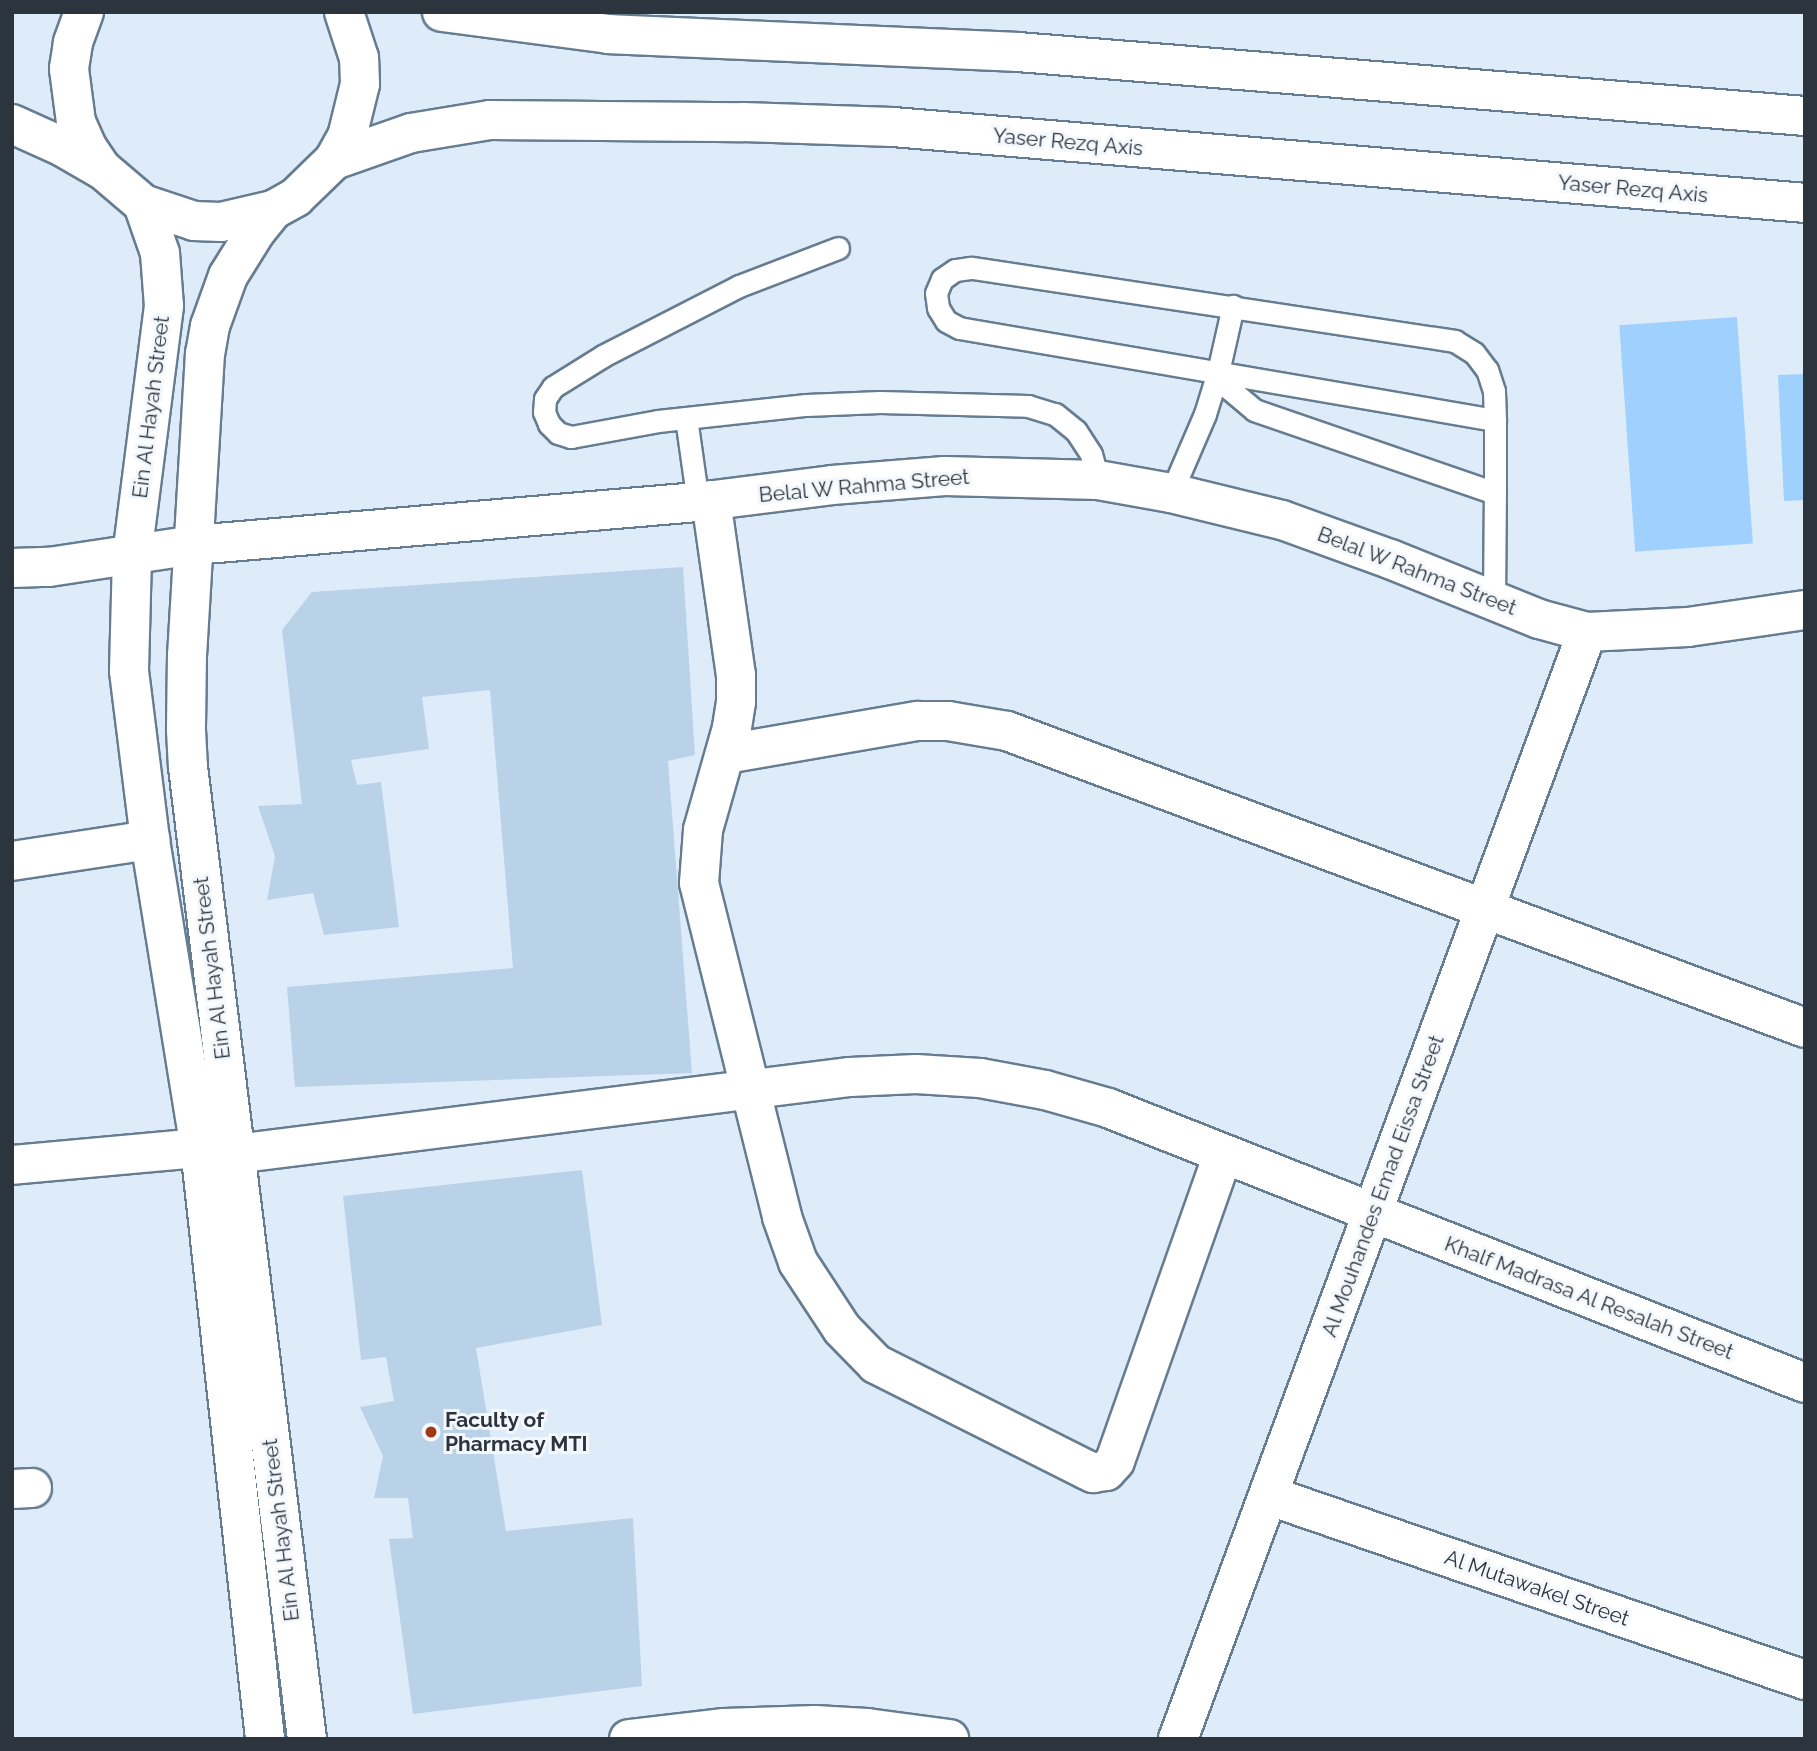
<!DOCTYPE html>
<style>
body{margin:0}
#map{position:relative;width:1817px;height:1751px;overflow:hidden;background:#deecfa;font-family:Raleway,sans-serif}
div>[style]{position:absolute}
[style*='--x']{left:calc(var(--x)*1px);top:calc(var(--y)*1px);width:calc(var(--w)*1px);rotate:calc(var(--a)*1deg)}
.green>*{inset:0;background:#a0d0fd;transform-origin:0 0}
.building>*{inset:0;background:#bad2e8}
.roads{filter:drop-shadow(2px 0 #667c90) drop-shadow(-2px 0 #667c90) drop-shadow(0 2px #667c90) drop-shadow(0 -2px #667c90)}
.lane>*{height:21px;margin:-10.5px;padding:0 10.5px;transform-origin:10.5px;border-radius:10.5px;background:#fff}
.street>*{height:38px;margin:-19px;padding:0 19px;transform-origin:19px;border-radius:19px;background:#fff}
.secondary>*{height:38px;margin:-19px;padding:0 19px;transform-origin:19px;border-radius:19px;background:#fff}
.primary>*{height:38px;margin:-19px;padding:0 19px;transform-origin:19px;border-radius:19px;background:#fff}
.dots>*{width:19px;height:19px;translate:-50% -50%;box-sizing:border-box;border:4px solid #f4f8fd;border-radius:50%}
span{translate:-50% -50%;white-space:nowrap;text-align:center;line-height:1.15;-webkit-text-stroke:6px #f4f8fd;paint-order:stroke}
.street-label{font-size:21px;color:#2c353e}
.poi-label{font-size:21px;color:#2c353e;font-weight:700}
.left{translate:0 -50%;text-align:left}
.frame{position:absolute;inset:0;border:14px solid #2c353e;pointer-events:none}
</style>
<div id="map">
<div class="green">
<i style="left:1737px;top:317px;width:227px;height:118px;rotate:86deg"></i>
<i style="clip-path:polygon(1805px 374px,1805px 500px,1784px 501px,1778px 375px)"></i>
</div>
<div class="building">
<i style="clip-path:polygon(683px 567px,695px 755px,668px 761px,692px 1073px,295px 1087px,287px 987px,513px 968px,490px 690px,422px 697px,429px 749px,351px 760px,357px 785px,381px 782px,399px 927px,324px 935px,313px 893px,267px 900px,275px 856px,258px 806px,302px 804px,282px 630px,312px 592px)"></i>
<i style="clip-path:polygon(582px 1170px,602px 1325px,476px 1348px,506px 1531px,633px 1518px,642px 1686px,413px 1714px,389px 1539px,413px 1538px,408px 1498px,374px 1498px,383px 1456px,360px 1407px,394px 1401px,386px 1357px,361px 1360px,343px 1196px)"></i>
</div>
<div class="roads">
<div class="lane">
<i style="--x:838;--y:248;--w:106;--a:159"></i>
<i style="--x:739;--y:286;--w:153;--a:152.8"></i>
<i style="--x:603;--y:356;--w:59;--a:148.2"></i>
<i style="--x:553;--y:387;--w:14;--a:124"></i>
<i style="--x:545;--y:399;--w:13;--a:94"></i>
<i style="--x:544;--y:412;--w:13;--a:67"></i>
<i style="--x:549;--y:424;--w:13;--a:45"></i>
<i style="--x:558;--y:433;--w:14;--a:17"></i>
<i style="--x:571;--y:437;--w:88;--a:-10.4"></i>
<i style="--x:658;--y:421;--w:149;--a:-6.2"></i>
<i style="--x:806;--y:405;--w:74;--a:-2.3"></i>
<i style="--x:880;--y:402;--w:148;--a:1.5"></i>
<i style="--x:1028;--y:406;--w:28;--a:17"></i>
<i style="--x:1055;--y:414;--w:27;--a:39"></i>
<i style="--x:1076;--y:431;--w:27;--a:57"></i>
<i style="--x:1091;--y:454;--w:27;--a:75"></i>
<i style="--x:1218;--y:372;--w:17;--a:59"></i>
<i style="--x:1227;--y:387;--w:35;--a:40"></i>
<i style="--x:1254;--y:410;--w:255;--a:19"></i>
<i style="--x:686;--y:418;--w:85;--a:81.9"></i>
<i style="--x:1171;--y:493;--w:86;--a:-66.7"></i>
<i style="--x:1205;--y:414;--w:44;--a:-72.8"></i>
<i style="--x:1218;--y:372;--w:68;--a:-77.2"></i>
<i style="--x:1494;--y:601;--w:108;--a:-89.5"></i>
<i style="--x:1495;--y:493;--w:73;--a:-90"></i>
<i style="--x:1495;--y:420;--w:29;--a:-92"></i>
<i style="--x:1494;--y:391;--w:22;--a:-108"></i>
<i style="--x:1487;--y:370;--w:21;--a:-127"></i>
<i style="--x:1474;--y:353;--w:22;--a:-148"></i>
<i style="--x:1455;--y:341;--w:490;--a:-171.4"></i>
<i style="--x:970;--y:268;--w:15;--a:172"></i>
<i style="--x:955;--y:270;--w:16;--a:145"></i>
<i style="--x:942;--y:279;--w:15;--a:113"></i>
<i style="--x:936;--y:293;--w:15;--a:82"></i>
<i style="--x:938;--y:308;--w:15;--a:58"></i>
<i style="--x:946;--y:321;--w:15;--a:28"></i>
<i style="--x:959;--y:328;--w:544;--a:9.74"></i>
</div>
<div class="street">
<i style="--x:711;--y:500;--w:177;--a:81.9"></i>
<i style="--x:736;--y:675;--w:27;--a:90"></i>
<i style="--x:736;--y:702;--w:26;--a:99"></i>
<i style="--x:732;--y:728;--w:106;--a:105.9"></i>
<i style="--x:703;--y:830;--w:53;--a:94.3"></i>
<i style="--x:699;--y:883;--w:344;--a:76"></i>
<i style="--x:782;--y:1217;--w:48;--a:70.4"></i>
<i style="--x:798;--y:1262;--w:80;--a:56.7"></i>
<i style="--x:842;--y:1329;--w:49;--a:45.8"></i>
<i style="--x:876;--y:1364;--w:236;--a:26.7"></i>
<i style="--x:1087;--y:1470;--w:7;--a:27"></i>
<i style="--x:1093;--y:1473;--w:13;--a:-9"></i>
<i style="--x:1106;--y:1471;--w:13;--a:-48"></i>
<i style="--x:1115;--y:1461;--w:324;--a:-70.6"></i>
<i style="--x:12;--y:568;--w:37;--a:-2"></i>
<i style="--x:49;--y:567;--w:147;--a:-8.6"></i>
<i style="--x:194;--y:545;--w:506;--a:-4.88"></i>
<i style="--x:698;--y:502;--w:135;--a:-7.2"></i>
<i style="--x:832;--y:485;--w:113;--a:-4.6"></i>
<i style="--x:945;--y:476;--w:153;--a:1.5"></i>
<i style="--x:1098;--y:480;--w:74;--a:10.1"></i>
<i style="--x:1171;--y:493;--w:114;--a:13.7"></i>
<i style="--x:1282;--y:520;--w:115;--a:19.9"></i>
<i style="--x:1390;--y:559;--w:161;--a:21.9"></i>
<i style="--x:1539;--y:619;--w:50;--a:15.2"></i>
<i style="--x:1587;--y:632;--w:101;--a:-2.8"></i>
<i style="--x:1688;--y:627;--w:118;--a:-8.3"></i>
<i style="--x:726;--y:754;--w:195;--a:-9.8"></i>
<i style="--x:918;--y:721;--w:30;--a:0"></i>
<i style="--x:948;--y:721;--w:60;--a:9.6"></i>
<i style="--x:1007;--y:731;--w:851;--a:20.41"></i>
<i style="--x:12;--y:861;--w:140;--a:-8.7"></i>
<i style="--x:235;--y:1154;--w:620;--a:-7.14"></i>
<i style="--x:850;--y:1077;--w:66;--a:-2.6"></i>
<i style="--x:916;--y:1074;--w:64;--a:3.6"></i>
<i style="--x:980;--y:1078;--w:66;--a:10.5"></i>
<i style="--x:1045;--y:1090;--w:66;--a:15.9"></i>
<i style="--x:1108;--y:1108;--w:749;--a:21.53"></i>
<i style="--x:12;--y:1165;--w:189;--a:-5.2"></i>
<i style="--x:12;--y:1489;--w:20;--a:-3"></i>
<i style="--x:1270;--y:1496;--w:566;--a:18.98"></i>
<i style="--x:629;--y:1739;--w:96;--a:-6.6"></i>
<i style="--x:724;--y:1728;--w:91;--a:-1.9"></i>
<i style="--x:815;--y:1725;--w:52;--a:3.3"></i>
<i style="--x:867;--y:1728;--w:83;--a:7.6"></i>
<i style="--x:1178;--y:1739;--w:1180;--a:-69.72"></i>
</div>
<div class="secondary">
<i style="--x:143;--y:204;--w:52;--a:70.9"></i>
<i style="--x:160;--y:253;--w:53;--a:85.7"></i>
<i style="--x:164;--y:306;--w:252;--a:97.3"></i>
<i style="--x:132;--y:556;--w:115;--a:91.5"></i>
<i style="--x:129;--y:671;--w:170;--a:82.9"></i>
<i style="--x:150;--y:840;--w:312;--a:80.8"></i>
<i style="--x:200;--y:1148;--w:595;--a:83.72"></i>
<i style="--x:273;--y:210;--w:27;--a:129"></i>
<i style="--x:256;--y:231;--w:53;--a:121.9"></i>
<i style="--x:228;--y:276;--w:53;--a:109.8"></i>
<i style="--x:210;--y:326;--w:27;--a:100"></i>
<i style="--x:205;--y:353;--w:303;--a:93.4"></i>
<i style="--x:187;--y:655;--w:75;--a:90.8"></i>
<i style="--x:186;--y:730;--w:37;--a:87"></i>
<i style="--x:188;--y:767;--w:979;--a:83.02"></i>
</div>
<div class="primary">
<i style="--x:84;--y:12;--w:33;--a:110"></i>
<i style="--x:73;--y:43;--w:26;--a:99"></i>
<i style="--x:69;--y:69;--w:53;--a:82.5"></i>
<i style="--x:76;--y:122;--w:27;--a:66"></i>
<i style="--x:87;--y:147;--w:27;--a:56"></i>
<i style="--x:102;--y:169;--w:54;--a:40.5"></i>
<i style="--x:143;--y:204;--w:54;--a:18.4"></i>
<i style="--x:194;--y:221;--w:27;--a:2"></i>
<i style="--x:221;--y:222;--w:53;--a:-13"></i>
<i style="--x:273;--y:210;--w:26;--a:-29"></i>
<i style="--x:296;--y:197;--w:53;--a:-44.2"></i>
<i style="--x:334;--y:160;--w:26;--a:-61"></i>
<i style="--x:347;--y:137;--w:55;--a:-76.2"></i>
<i style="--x:360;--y:84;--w:26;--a:-92"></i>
<i style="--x:359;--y:58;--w:48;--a:-108.1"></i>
<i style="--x:442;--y:12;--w:167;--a:7.5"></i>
<i style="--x:608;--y:34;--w:410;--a:2.5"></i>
<i style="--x:1018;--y:52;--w:790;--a:4.65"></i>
<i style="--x:12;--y:124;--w:56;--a:24.3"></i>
<i style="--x:63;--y:147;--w:44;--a:30.1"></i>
<i style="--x:334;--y:160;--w:82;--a:-19.3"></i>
<i style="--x:411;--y:133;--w:80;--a:-9.3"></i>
<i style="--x:490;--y:120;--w:253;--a:0.5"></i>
<i style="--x:743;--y:122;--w:150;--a:1.9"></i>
<i style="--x:893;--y:127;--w:915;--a:4.76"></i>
</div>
</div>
<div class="dots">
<i style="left:431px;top:1432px;background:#a13918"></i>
</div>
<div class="street-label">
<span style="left:1068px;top:142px;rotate:5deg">Yaser Rezq Axis</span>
<span style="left:1633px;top:189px;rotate:5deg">Yaser Rezq Axis</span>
<span style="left:151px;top:407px;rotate:-83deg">Ein Al Hayah Street</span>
<span style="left:864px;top:486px;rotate:-5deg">Belal W Rahma Street</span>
<span style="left:1417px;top:571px;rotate:21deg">Belal W Rahma Street</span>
<span style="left:212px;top:968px;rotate:-97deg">Ein Al Hayah Street</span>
<span style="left:1383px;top:1186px;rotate:-70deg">Al Mouhandes Emad Eissa Street</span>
<span style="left:1589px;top:1298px;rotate:21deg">Khalf Madrasa Al Resalah Street</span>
<span style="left:281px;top:1530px;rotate:-97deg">Ein Al Hayah Street</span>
<span style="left:1537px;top:1588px;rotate:19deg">Al Mutawakel Street</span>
</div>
<div class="poi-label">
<span class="left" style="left:445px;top:1432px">Faculty of<br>Pharmacy MTI</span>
</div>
<div class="frame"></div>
</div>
